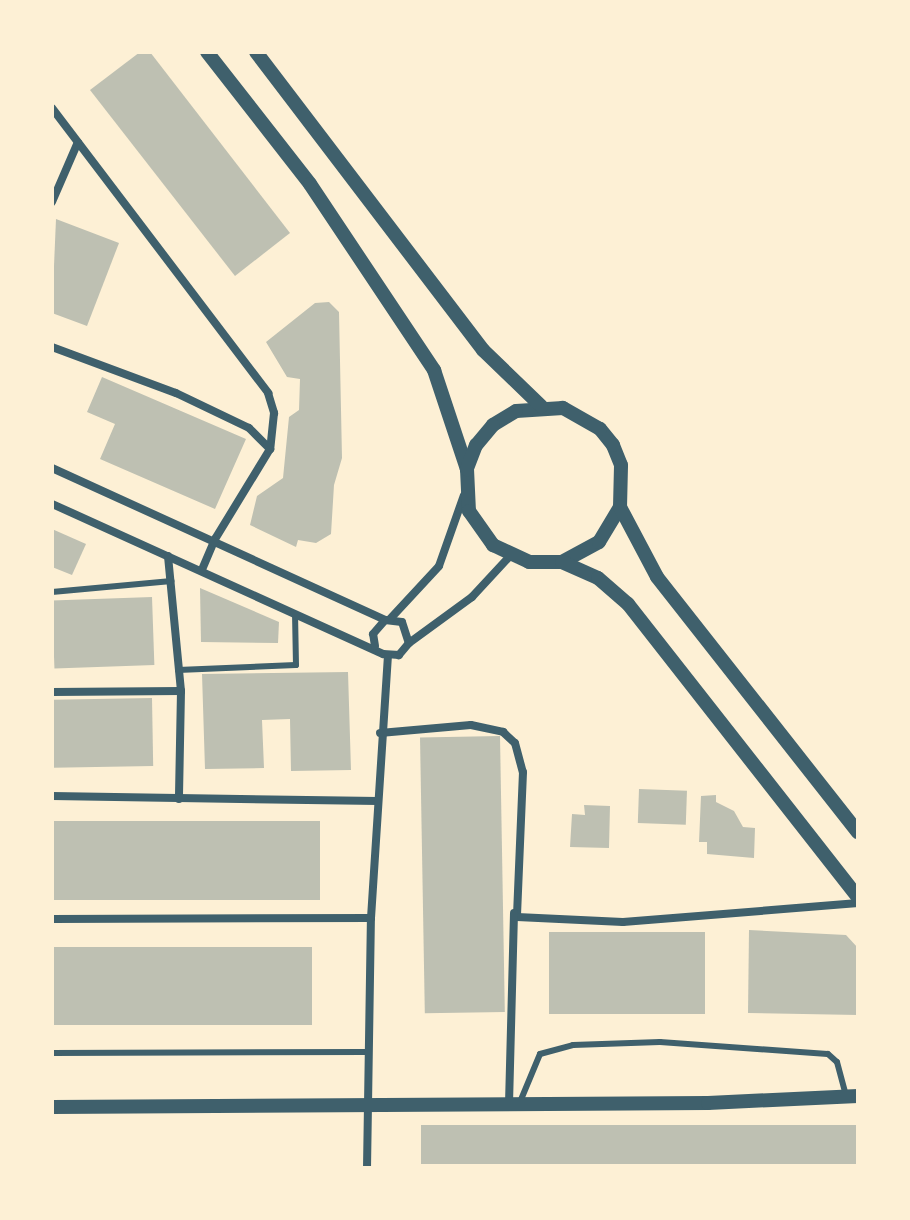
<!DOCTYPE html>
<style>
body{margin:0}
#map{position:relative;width:910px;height:1220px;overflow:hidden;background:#fdf0d5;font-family:Manrope,sans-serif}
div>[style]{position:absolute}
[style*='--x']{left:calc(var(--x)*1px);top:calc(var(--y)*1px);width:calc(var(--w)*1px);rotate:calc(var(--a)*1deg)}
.building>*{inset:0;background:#bec0b2;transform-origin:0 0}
.service>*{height:6px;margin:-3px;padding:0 3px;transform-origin:3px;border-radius:3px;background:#3f606c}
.minor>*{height:8px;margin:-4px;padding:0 4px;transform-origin:4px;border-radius:4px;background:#3f606c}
.tertiary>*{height:14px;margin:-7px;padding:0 7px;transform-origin:7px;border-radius:7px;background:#3f606c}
span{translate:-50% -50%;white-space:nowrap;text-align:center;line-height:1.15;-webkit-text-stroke:6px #fdf0d5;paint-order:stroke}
.frame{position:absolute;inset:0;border:54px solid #fdf0d5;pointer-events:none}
</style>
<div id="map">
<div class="building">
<i style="clip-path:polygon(140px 52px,150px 52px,290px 233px,235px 276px,90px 90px)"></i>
<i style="clip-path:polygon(56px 219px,119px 243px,87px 326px,52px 313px)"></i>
<i style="clip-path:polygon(329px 302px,339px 312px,342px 458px,334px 485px,331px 534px,316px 543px,298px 540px,296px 547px,250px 525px,257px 496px,283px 478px,289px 417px,299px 410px,300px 379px,287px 377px,266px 342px,315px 303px)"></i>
<i style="clip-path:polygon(102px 377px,246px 439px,215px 509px,100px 459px,115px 424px,87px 412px)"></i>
<i style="clip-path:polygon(52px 529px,86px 544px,72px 575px,52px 567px)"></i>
<i style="clip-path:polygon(200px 588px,279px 622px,278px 643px,201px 642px)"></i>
<i style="left:152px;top:597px;width:68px;height:100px;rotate:88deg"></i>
<i style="clip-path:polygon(348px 672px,351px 770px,291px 771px,290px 719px,262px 720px,264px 768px,205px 769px,202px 674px)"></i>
<i style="left:152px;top:698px;width:68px;height:100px;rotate:89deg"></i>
<i style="left:500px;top:736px;width:276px;height:80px;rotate:89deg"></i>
<i style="left:639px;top:789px;width:48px;height:34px;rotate:2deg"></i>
<i style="clip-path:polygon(716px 795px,716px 802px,734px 811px,743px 827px,755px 828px,754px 858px,707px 854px,707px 842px,699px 842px,701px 796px)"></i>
<i style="clip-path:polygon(584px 805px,610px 806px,609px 848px,570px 847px,572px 814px,585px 815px)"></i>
<i style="left:52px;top:821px;width:268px;height:79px"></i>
<i style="clip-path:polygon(749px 930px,846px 935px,858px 948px,858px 1015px,748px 1013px)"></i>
<i style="left:549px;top:932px;width:156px;height:82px"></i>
<i style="left:52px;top:947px;width:260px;height:78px"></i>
<i style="left:858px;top:1125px;width:39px;height:437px;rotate:90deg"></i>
</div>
<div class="service">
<i style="--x:52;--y:592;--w:120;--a:-5.3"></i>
<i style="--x:178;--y:670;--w:118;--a:-2.4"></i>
<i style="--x:296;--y:665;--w:51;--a:-91.1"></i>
<i style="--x:52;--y:1053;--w:314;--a:-0.2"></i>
<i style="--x:520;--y:1102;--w:52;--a:-67.4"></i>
<i style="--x:540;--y:1054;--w:34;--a:-15"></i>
<i style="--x:573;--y:1045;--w:87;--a:-2"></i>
<i style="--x:660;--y:1042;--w:168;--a:4.1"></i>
<i style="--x:828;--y:1054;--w:12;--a:42"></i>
<i style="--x:837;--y:1062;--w:35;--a:75"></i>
</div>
<div class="minor">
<i style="--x:52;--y:108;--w:358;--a:52.8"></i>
<i style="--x:268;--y:393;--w:21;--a:73"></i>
<i style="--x:274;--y:413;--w:36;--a:96"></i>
<i style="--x:270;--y:449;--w:105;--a:121.4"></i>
<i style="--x:215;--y:539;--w:33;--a:113"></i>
<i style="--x:52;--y:202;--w:65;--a:-66.6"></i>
<i style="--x:52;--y:347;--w:132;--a:20.4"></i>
<i style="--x:176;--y:393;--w:81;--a:25.6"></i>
<i style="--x:249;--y:428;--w:30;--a:45"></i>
<i style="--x:52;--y:468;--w:366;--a:24.5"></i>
<i style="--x:385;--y:620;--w:17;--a:7"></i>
<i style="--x:402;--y:622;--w:22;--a:72"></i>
<i style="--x:409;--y:643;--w:16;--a:130"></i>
<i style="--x:399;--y:655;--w:16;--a:-176"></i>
<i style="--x:383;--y:654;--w:363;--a:-155.6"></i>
<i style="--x:168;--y:556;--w:136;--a:84.5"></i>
<i style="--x:181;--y:691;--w:108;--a:91.1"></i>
<i style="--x:390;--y:619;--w:72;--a:-47.2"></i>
<i style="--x:439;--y:566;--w:75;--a:-70.6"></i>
<i style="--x:409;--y:643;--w:78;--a:-36.1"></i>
<i style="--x:472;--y:597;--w:56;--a:-47.2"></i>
<i style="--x:375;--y:646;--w:12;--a:-99"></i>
<i style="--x:373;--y:634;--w:18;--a:-49"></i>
<i style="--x:52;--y:692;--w:129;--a:-0.4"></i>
<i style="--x:380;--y:733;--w:91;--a:-5"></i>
<i style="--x:471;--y:725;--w:33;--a:12"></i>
<i style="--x:503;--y:732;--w:16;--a:43"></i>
<i style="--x:515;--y:743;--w:30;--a:75"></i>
<i style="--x:523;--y:772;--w:145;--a:92.4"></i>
<i style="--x:517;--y:917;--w:106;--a:2.7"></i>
<i style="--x:623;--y:922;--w:236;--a:-4.6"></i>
<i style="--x:52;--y:796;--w:326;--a:0.9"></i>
<i style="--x:52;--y:919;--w:319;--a:-0.2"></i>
<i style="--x:509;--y:1104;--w:191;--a:-88.5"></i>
<i style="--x:367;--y:1168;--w:250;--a:-89.1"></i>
<i style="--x:371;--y:918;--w:263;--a:-86.3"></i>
</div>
<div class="tertiary">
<i style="--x:207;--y:52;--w:167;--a:52"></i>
<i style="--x:310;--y:184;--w:224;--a:56.3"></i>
<i style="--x:434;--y:370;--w:104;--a:71.6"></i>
<i style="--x:467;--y:469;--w:42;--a:87.3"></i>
<i style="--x:469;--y:511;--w:42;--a:54.8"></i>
<i style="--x:493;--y:545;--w:40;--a:25"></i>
<i style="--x:529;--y:562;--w:33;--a:0"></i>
<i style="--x:562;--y:562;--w:42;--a:-28.4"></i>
<i style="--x:599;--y:542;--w:41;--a:-59"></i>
<i style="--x:620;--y:507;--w:42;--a:-88.6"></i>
<i style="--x:621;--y:465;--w:22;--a:-112"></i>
<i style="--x:613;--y:445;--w:21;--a:-129"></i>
<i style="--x:600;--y:429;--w:43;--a:-150.4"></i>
<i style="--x:563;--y:408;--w:47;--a:176.3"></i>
<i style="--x:516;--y:411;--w:27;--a:149"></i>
<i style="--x:493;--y:425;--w:26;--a:130"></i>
<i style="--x:476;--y:445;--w:26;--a:111"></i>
<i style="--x:256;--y:52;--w:375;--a:52.7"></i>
<i style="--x:483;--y:350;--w:81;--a:44"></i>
<i style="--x:620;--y:507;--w:79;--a:62.1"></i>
<i style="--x:657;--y:577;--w:325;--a:51.8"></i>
<i style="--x:562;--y:562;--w:39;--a:24"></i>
<i style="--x:598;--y:578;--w:40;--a:41"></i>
<i style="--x:628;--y:604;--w:372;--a:51.9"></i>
<i style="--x:52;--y:1107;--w:656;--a:-0.35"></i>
<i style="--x:708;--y:1103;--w:150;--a:-2.7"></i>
</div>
<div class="frame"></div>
</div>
